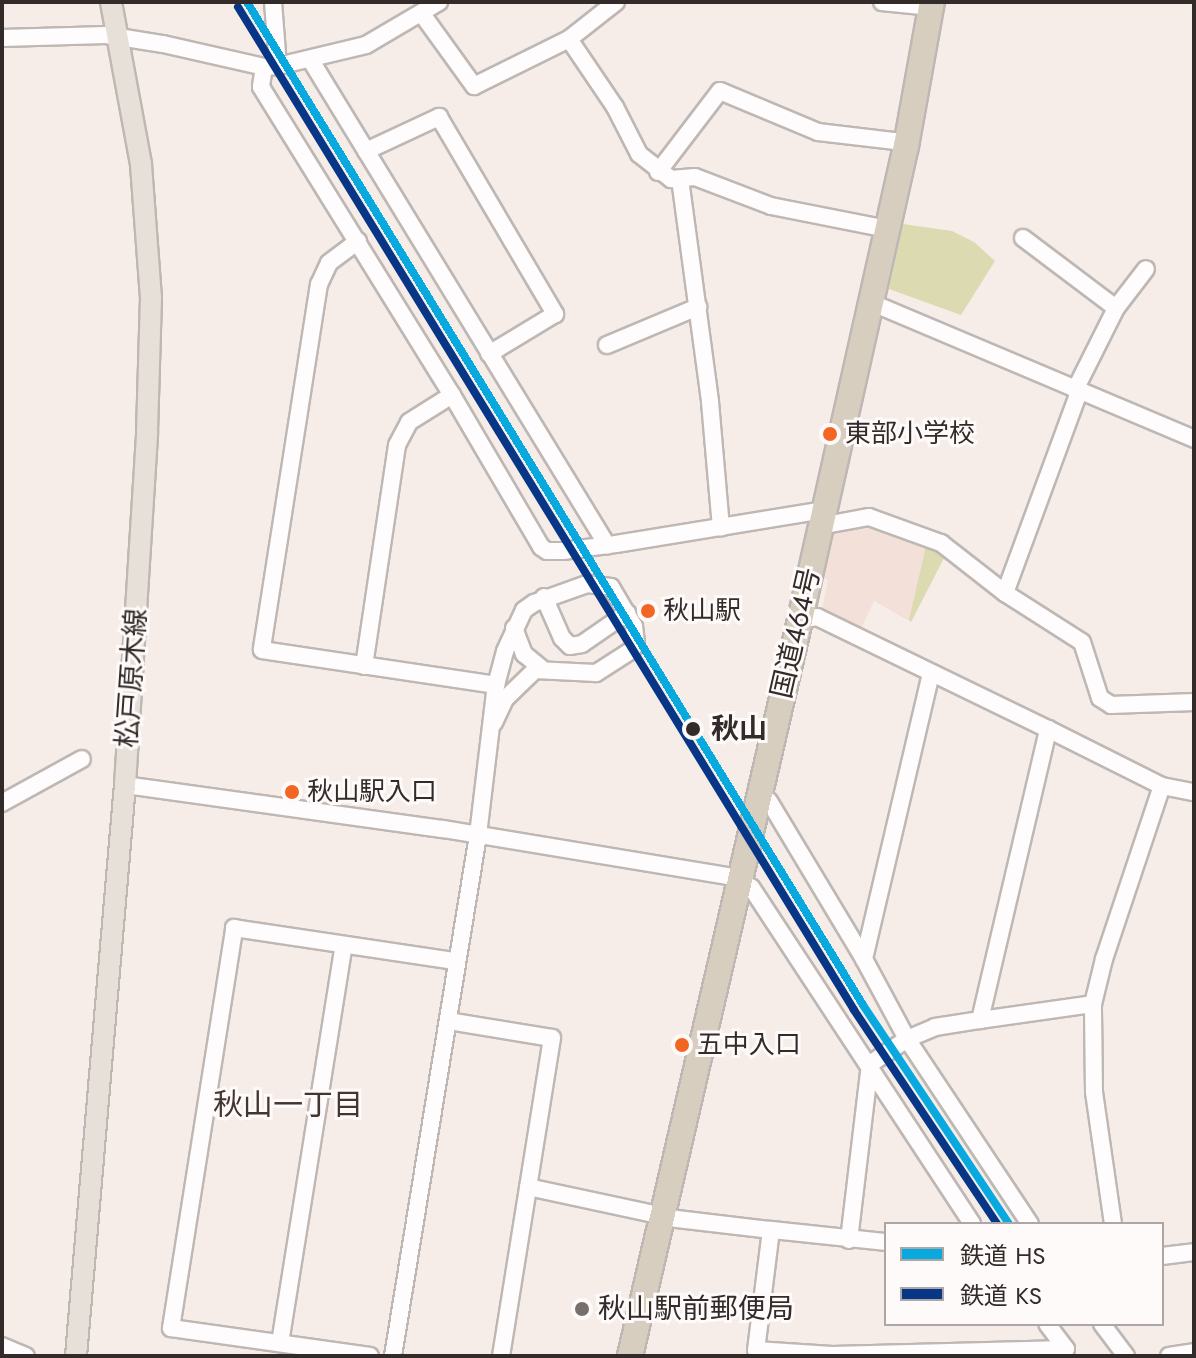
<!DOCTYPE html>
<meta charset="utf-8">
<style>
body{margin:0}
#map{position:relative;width:1196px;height:1358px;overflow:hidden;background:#f6ede9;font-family:Jost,"Noto Sans JP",sans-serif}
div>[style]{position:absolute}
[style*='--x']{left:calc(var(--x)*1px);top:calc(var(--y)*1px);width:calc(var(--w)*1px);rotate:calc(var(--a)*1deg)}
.built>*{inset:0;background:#f3e0d9}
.green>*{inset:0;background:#dcdab1}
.roads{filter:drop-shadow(2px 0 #beb7b3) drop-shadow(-2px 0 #beb7b3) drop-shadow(0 2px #beb7b3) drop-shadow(0 -2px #beb7b3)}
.minor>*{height:16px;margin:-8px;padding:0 8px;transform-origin:8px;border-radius:8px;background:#fefcfc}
.major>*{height:20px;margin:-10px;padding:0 10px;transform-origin:10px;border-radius:10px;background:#e6e0d8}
.highway>*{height:24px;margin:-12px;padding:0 12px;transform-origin:12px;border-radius:12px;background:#d7cebf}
.rail-1>*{height:8px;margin:-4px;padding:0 4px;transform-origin:4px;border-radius:4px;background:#08a9df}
.rail-2>*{height:8px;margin:-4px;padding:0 4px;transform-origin:4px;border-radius:4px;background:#073686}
.dots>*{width:22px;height:22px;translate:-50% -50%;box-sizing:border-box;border:4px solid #fefaf9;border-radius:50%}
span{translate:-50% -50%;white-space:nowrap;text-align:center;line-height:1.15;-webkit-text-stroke:6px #fefaf9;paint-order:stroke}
.bus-label{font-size:26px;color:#322b29}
.left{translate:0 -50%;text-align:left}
.street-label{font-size:28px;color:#322b29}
.stop-label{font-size:28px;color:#322b29;font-weight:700}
.poi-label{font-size:28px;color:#322b29}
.neighbourhood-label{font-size:30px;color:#43352f}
.frame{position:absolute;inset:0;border:4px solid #322b29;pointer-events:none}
.legend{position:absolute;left:884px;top:1222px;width:280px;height:104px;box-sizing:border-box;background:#fefaf9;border:2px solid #aca7a6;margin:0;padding:10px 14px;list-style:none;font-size:24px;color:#322b29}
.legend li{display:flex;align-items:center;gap:16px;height:40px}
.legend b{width:40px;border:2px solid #aca7a6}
</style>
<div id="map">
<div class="built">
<i style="clip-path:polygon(850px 526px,872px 528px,945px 556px,911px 622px,874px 601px,858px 635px,826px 618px,822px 609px,828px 580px,822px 577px,830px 534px)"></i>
</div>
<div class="green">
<i style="clip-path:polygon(903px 224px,952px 231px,974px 242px,995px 261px,961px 315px,889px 289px)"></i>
<i style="clip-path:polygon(926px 546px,945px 556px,911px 622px,909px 620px)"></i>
</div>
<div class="roads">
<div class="minor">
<i style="--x:273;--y:2;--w:64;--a:85.5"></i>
<i style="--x:882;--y:2;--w:49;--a:5.8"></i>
<i style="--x:422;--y:14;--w:89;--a:54.2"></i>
<i style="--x:474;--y:86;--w:106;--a:-26.3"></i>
<i style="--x:569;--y:39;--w:82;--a:55.9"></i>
<i style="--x:615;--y:107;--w:53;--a:62.9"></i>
<i style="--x:639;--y:154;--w:41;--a:38"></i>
<i style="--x:671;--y:179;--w:24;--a:-5"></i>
<i style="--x:695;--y:177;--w:81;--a:20.9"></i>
<i style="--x:771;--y:206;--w:118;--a:11.2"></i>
<i style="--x:2;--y:38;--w:104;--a:-1.7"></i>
<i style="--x:106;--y:35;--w:58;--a:9"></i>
<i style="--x:163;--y:44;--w:104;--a:12.8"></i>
<i style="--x:264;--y:67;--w:14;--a:-4"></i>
<i style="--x:278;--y:66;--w:90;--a:-13.4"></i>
<i style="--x:366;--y:45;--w:85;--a:-30.5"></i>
<i style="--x:569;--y:39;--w:60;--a:-38.2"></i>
<i style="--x:310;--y:59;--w:570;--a:58.57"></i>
<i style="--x:264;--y:67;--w:20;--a:99"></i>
<i style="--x:261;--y:87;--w:362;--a:58.2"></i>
<i style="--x:452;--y:395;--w:176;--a:59.6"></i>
<i style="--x:541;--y:547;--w:7;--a:34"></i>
<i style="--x:547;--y:551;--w:16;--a:0"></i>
<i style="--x:563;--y:551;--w:53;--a:-7.5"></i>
<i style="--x:616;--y:544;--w:210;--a:-9.3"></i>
<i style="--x:366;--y:151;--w:81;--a:-25"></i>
<i style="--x:439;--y:117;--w:229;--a:59.5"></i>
<i style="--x:555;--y:314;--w:77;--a:148.8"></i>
<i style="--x:658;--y:172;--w:102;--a:-52.6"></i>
<i style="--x:720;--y:91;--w:106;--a:22.7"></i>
<i style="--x:818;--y:132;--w:78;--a:6.7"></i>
<i style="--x:895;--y:141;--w:12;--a:24"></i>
<i style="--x:680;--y:179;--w:225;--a:82.3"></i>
<i style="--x:710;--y:402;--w:126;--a:85"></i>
<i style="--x:1023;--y:238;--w:116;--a:37"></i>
<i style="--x:358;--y:241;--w:36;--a:143"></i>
<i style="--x:329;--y:263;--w:23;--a:115"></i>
<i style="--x:319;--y:284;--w:370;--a:98.9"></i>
<i style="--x:262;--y:650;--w:237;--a:8.5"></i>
<i style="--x:870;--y:302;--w:352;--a:22.9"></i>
<i style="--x:607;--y:345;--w:99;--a:-22.7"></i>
<i style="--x:1075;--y:390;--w:92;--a:-63.4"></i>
<i style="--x:1116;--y:308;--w:49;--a:-52.4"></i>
<i style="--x:820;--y:526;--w:50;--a:-10.4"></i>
<i style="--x:869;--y:517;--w:77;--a:19.9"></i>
<i style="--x:941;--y:543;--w:81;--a:38"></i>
<i style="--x:1005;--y:593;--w:91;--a:32.5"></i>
<i style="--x:1082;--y:642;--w:59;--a:72.2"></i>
<i style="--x:1100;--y:698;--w:13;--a:32"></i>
<i style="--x:1111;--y:705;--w:83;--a:-2.1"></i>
<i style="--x:1005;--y:593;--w:214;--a:-69.8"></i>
<i style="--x:544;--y:597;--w:45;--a:66.3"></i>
<i style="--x:562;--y:638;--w:11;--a:45"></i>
<i style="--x:570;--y:646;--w:12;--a:-9"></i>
<i style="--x:582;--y:644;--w:55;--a:-34.6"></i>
<i style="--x:800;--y:620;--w:17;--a:-10"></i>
<i style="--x:817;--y:617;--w:257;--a:25.9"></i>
<i style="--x:514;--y:628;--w:28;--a:69"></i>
<i style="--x:524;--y:654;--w:22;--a:39"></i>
<i style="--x:364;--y:666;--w:223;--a:-81.5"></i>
<i style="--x:397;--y:445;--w:26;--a:-62"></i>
<i style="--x:409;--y:422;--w:51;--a:-32.1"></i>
<i style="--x:125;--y:785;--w:321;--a:7.9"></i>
<i style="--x:443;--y:829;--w:301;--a:9.4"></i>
<i style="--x:769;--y:801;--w:184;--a:59"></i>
<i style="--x:2;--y:803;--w:91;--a:-28.8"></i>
<i style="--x:751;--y:887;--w:403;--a:56.7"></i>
<i style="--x:980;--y:1020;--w:114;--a:-8.1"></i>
<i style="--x:448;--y:1021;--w:105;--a:9.3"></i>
<i style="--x:552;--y:1038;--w:322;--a:99.1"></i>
<i style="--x:528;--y:1187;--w:152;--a:12.1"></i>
<i style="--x:677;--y:1219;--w:95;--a:6.7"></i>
<i style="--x:1030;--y:1224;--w:222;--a:-123.6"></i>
<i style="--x:907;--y:1039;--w:30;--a:-23"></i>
<i style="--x:935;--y:1027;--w:46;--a:-8.8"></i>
<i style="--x:980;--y:1020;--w:299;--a:-76.8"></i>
<i style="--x:1048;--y:729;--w:127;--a:26.6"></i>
<i style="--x:1162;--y:786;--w:33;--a:11"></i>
<i style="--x:1113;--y:1224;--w:133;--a:-98.2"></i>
<i style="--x:1094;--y:1092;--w:88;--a:-90.7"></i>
<i style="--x:1093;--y:1004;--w:46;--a:-76.3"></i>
<i style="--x:1104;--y:959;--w:182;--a:-71.5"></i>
<i style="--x:849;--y:1240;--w:177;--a:-83.2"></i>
<i style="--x:870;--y:1064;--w:45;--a:-34"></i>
<i style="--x:907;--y:1039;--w:91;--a:-118.3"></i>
<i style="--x:864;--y:959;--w:293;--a:-76.8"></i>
<i style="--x:886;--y:1242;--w:116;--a:-174"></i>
<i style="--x:771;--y:1230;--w:121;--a:97.1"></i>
<i style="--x:756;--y:1350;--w:76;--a:3.8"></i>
<i style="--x:832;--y:1355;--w:234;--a:-1.5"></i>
<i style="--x:1066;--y:1349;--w:31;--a:-127"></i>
<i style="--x:1162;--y:1256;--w:32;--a:-7"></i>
<i style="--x:1102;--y:1324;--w:40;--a:53"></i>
<i style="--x:280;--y:1343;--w:403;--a:-80.9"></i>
<i style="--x:2;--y:1346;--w:26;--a:23"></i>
<i style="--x:370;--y:1356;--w:201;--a:-172"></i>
<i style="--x:171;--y:1328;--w:405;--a:-81"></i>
<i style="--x:234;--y:928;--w:224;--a:8.5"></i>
<i style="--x:393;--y:1356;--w:528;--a:-80.73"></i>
<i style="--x:478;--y:835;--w:151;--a:-83.2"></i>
<i style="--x:496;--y:685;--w:35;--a:-75"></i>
<i style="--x:505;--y:651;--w:45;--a:-65.1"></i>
<i style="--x:524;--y:610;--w:12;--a:-35"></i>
<i style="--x:534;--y:603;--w:56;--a:-19.7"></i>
<i style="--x:587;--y:584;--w:24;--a:7"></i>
<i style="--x:611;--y:587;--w:45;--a:59.5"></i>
<i style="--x:634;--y:626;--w:16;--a:83"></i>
<i style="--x:636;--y:642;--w:9;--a:117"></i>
<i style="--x:632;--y:650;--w:43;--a:147.4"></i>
<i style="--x:596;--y:673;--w:61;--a:-177.2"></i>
<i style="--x:535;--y:670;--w:42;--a:136"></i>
<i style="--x:505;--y:699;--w:26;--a:115"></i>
<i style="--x:1169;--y:1356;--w:25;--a:-9"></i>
</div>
<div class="major">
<i style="--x:76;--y:1356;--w:573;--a:-85.1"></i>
<i style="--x:125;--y:785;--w:354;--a:-86.4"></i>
<i style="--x:147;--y:432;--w:134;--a:-88.3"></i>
<i style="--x:151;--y:298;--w:134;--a:-94.3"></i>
<i style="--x:141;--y:164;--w:165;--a:-100.5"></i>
</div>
<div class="highway">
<i style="--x:630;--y:1356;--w:755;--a:-76.99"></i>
<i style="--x:800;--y:620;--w:486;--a:-77.4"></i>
<i style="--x:906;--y:146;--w:146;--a:-79.8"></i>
</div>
</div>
<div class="rail-1">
<i style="--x:247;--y:2;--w:1177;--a:58.44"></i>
<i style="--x:863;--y:1005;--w:263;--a:56.3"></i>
</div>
<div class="rail-2">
<i style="--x:238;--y:7;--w:1177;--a:58.44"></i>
<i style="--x:854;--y:1010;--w:257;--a:56.2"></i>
</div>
<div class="dots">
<i style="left:830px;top:434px;background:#f26522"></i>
<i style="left:648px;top:611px;background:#f26522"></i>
<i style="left:693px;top:729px;background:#322b29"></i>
<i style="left:292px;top:792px;background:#f26522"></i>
<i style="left:682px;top:1045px;background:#f26522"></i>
<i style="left:582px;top:1309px;background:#776f6c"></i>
</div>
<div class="bus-label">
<span class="left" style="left:845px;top:434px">東部小学校</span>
<span class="left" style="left:663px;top:611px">秋山駅</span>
<span class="left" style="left:307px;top:792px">秋山駅入口</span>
<span class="left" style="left:697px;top:1045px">五中入口</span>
</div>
<div class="street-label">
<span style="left:796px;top:633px;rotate:-77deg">国道464号</span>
<span style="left:132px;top:678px;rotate:-86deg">松戸原木線</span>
</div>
<div class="stop-label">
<span class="left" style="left:711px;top:729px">秋山</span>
</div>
<div class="poi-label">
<span class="left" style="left:598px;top:1309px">秋山駅前郵便局</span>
</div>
<div class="neighbourhood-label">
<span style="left:288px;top:1105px">秋山一丁目</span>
</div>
<div class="frame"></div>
<ul class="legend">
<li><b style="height:10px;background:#08a9df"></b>鉄道 HS</li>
<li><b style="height:10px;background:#073686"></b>鉄道 KS</li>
</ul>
</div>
